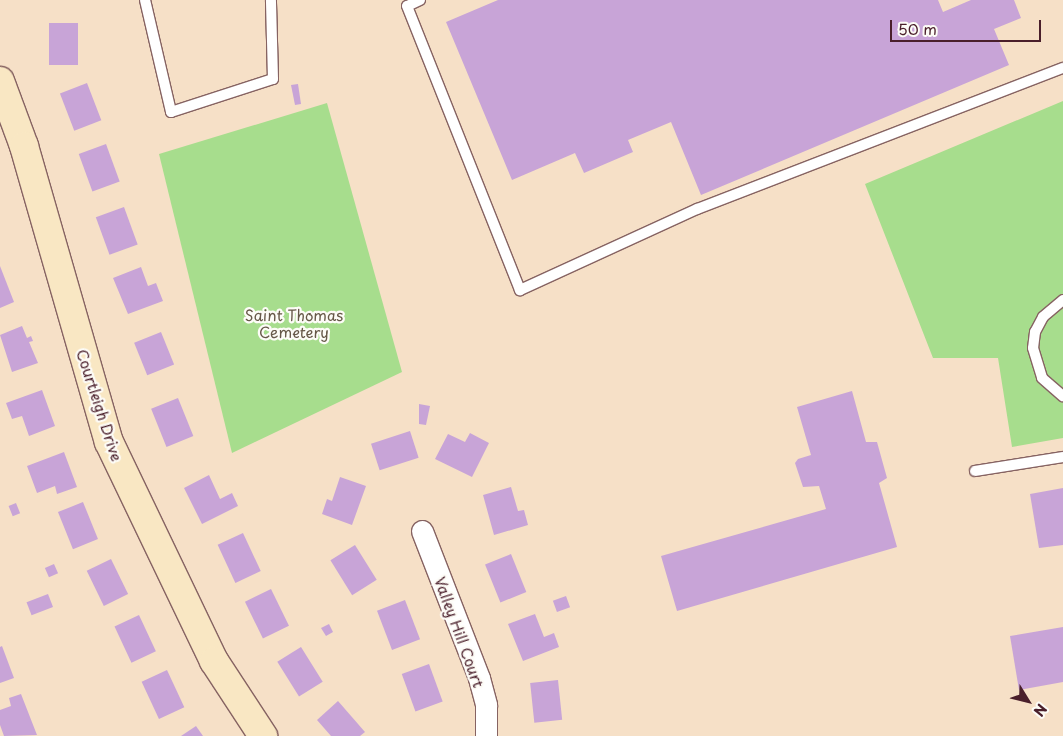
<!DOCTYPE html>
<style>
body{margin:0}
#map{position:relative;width:1063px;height:736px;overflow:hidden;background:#f6e0c7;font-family:"Playpen Sans",sans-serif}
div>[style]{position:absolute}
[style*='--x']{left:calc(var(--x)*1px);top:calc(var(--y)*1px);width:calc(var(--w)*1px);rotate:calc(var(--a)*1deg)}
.green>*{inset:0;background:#a7dd8d}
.building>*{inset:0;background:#c8a4d7;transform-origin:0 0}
.roads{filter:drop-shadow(1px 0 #866362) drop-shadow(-1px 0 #866362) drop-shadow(0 1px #866362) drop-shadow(0 -1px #866362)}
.lane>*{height:10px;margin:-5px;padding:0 5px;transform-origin:5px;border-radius:5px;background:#fff}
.street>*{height:21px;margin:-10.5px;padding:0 10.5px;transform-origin:10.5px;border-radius:10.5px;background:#fff}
.secondary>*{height:28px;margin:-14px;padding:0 14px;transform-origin:14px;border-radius:14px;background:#f9e7c3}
span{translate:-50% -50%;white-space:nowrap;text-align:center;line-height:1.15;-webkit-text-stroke:4.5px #fdfcf7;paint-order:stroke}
.park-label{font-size:15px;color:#665848}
.street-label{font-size:15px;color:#4a1f2b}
.north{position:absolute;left:1003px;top:676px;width:50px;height:50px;-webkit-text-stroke:4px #fdfcf7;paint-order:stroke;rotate:126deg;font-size:14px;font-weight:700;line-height:20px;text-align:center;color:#4a1f2b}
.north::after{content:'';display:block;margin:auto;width:18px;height:22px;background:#4a1f2b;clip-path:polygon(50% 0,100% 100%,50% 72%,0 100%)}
.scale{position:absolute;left:890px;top:20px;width:151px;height:22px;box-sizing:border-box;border:2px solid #4a1f2b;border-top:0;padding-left:6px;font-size:15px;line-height:18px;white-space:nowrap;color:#4a1f2b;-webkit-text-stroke:4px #fdfcf7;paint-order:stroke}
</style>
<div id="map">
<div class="green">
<i style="clip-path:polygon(1063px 101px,1063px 438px,1012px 447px,998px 358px,933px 358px,865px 184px)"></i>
<i style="clip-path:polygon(327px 103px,402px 372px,232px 453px,159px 154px)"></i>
</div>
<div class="building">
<i style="clip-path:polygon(498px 0,938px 0,943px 12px,971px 0,1014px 0,1021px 18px,994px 29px,1009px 65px,701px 195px,671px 122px,628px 140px,633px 152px,584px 173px,575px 153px,512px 180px,446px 22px)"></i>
<i style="left:49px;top:23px;width:29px;height:42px"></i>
<i style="left:87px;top:83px;width:40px;height:29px;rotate:69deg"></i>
<i style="clip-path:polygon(298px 84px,301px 104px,295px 105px,291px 85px)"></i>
<i style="left:106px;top:144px;width:40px;height:29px;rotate:70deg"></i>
<i style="left:124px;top:207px;width:40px;height:30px;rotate:70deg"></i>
<i style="clip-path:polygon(0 266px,14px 302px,0 308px)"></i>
<i style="clip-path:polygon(141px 267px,148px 286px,156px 283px,163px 301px,128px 314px,113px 278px)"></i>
<i style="clip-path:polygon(22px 326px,27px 338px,31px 336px,33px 341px,29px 342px,38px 363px,12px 372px,0 335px)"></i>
<i style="left:161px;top:332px;width:35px;height:29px;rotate:68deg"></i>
<i style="clip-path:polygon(42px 390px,55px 426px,29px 436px,22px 416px,12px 419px,6px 403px)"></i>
<i style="clip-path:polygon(852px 391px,866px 442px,877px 442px,887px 478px,879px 483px,897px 547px,677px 611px,661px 556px,826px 509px,819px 486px,803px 487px,795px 463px,798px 459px,811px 455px,797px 407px)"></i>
<i style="left:178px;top:398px;width:41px;height:29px;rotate:68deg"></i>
<i style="clip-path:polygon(419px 404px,430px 406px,426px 425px,419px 424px)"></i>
<i style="left:410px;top:431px;width:28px;height:41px;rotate:72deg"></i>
<i style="clip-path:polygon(470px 433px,489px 443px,472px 477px,435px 459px,448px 434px,465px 442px)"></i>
<i style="clip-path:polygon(64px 452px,77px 487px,57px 494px,55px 486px,37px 493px,27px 466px)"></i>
<i style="clip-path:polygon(209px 475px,220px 499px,232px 493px,238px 506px,202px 524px,184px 488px)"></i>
<i style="clip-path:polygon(340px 477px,366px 486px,352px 525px,322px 514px,327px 499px,332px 501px)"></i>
<i style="clip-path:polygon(511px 487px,518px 511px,524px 510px,528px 525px,494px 535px,483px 495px)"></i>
<i style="clip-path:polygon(1063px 488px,1063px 545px,1039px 548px,1030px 494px)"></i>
<i style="left:83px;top:502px;width:40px;height:27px;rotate:68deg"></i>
<i style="left:16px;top:503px;width:11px;height:8px;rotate:68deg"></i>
<i style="left:243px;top:533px;width:42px;height:28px;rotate:65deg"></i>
<i style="left:355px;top:545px;width:41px;height:29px;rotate:58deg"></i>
<i style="left:511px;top:554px;width:41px;height:28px;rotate:68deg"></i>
<i style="left:111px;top:559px;width:39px;height:27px;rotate:64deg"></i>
<i style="left:54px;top:564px;width:10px;height:10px;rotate:66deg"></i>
<i style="left:271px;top:589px;width:41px;height:29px;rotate:64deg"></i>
<i style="left:48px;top:594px;width:14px;height:23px;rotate:69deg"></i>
<i style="left:566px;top:596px;width:12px;height:14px;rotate:70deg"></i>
<i style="left:405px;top:600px;width:42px;height:30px;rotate:69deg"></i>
<i style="clip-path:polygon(535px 614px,544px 637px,554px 633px,559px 647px,523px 661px,508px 624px)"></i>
<i style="left:139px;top:615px;width:40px;height:27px;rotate:65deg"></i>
<i style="clip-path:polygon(329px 624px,333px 632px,326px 636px,321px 628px)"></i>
<i style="clip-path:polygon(1063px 627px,1063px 682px,1019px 690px,1010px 636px)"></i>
<i style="clip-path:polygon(2px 646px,14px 678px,0 683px,0 647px)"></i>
<i style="left:301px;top:647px;width:41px;height:28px;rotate:58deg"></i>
<i style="left:429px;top:664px;width:40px;height:29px;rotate:70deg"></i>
<i style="left:167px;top:670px;width:41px;height:28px;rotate:65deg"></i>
<i style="left:558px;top:680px;width:40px;height:28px;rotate:84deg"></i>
<i style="clip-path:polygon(21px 694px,37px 735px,4px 736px,0 725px,0 710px,11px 706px,9px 698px)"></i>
<i style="clip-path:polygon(338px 701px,365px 732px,360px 736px,331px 736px,317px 720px)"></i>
<i style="clip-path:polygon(196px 726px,203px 736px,181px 736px)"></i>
</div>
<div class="roads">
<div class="lane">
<i style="--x:145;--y:0;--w:115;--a:76.9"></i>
<i style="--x:171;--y:112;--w:107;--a:-17.9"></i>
<i style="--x:273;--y:79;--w:79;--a:-91.5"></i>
<i style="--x:420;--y:0;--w:14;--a:155"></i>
<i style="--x:407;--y:6;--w:306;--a:68.3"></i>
<i style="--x:520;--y:290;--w:195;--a:-24.6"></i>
<i style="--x:697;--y:209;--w:392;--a:-21.1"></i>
<i style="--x:1063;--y:300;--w:26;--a:140"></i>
<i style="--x:1043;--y:317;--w:17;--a:118"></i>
<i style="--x:1035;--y:332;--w:16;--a:97"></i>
<i style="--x:1033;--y:348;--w:31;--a:73"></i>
<i style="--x:1042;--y:378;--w:28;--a:41"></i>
<i style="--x:975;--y:471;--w:89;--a:-9"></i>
</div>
<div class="street">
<i style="--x:422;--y:531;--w:158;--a:68.8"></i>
<i style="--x:479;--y:678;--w:28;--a:75"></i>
<i style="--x:486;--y:705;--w:31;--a:90"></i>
</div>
<div class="secondary">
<i style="--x:0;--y:81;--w:69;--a:69.7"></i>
<i style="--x:24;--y:146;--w:308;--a:74"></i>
<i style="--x:109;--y:442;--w:243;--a:64.4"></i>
<i style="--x:214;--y:661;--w:90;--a:56.8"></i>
</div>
</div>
<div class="park-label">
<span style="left:294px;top:323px">Saint Thomas<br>Cemetery</span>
</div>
<div class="street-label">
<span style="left:100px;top:405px;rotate:72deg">Courtleigh Drive</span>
<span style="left:460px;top:632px;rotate:70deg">Valley Hill Court</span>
</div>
<div class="north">N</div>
<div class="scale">50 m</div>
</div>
